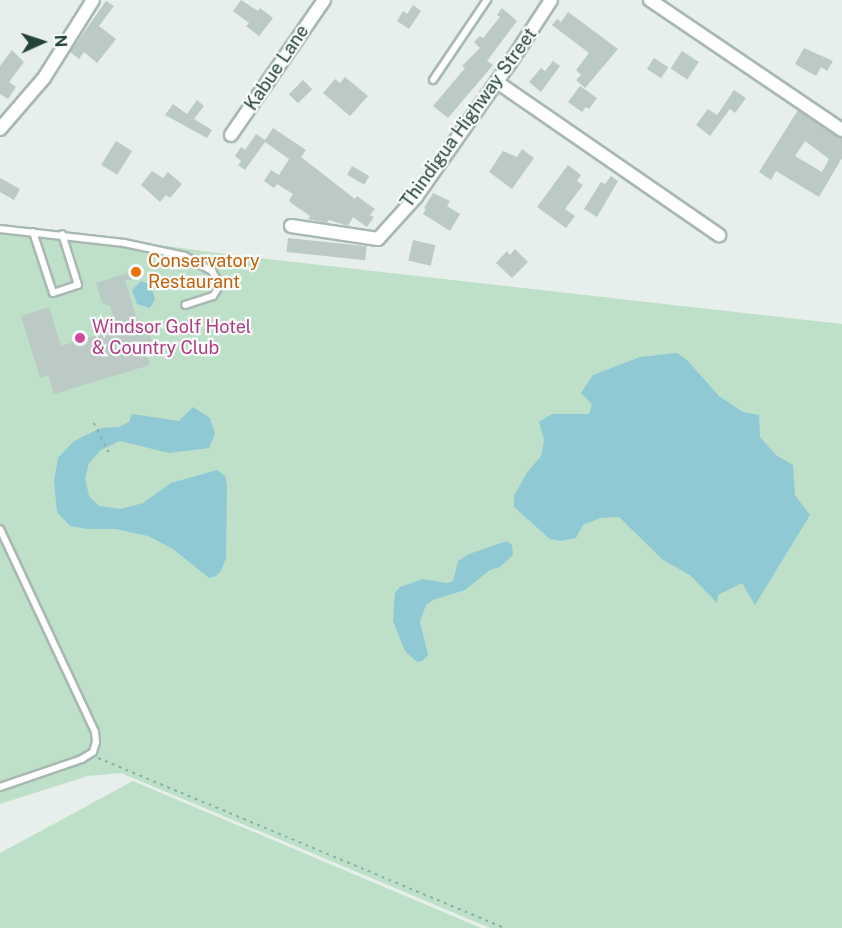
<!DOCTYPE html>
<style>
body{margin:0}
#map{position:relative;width:842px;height:928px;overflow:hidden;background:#e6efeb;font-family:"Public Sans",sans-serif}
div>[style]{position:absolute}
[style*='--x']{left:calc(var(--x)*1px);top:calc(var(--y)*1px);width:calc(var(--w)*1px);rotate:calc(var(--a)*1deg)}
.green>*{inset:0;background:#bfe0c8}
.water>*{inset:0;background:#8ec9d4}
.building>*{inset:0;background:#bbcac4;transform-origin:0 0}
.path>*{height:1.5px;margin-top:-0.75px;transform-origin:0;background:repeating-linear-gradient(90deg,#86b3a5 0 3px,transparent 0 7.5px)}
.roads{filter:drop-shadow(2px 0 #a8b8b2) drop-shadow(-2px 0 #a8b8b2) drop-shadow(0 2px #a8b8b2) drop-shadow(0 -2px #a8b8b2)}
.service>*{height:6px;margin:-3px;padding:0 3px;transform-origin:3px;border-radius:3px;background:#fff}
.minor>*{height:12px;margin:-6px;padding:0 6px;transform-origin:6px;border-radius:6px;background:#fff}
.dots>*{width:16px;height:16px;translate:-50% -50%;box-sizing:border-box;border:3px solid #f7fbf9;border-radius:50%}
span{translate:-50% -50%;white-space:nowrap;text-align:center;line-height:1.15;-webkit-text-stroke:4.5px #f7fbf9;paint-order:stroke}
.street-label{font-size:18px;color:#24423a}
.food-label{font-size:18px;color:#c56008}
.left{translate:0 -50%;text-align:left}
.hotel-label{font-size:18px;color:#b23c85}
.north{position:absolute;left:12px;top:12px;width:60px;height:60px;-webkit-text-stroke:4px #f7fbf9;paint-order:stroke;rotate:87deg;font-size:16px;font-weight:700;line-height:24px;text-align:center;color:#24423a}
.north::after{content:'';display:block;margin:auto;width:21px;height:27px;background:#24423a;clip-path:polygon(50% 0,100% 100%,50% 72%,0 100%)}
</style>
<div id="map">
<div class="green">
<i style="clip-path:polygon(0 224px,249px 257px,842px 324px,842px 928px,490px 928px,121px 773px,88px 776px,0 804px)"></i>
<i style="clip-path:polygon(133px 781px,481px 928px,0 928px,0 853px)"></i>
</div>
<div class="water">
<i style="clip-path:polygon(141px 281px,151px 285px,155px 299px,150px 308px,137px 304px,132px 290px)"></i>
<i style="clip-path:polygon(677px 353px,687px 360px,719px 396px,743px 412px,759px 415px,760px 437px,776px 455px,793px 465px,795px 495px,810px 515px,755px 605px,742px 583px,718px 595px,717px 603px,690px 575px,663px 560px,619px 517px,600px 518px,583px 525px,576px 538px,560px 541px,550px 539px,514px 507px,514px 496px,526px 474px,541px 456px,544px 440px,539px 422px,552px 414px,589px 414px,592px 404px,581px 393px,593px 375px,640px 357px)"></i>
<i style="clip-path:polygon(193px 407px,210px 418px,215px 434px,209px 448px,169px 453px,120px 441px,101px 450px,89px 463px,85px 478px,89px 496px,99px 506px,121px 509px,143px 503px,171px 483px,217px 470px,225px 476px,227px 484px,226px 558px,221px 571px,216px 576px,209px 578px,173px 549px,148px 536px,116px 529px,88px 529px,70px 526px,57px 512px,54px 481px,58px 458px,74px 441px,101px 428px,119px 427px,129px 422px,132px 414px,179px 421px)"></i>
<i style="clip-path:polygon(507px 541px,512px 545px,513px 555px,500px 567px,490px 570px,465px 590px,433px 600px,426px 605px,420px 622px,428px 655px,422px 661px,417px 662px,405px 651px,393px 621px,395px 593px,400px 587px,423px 579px,447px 583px,453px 581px,458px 561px,469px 554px)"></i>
</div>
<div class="building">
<i style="clip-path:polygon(241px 0,258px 11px,260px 8px,273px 18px,259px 36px,246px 26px,249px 23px,233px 11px)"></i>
<i style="clip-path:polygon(106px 1px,114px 6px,99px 26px,116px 39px,97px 63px,84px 52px,79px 59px,70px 52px)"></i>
<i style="clip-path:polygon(413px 5px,421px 11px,409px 29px,397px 21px,403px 11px,407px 14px)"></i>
<i style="clip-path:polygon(502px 8px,517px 21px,487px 61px,493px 65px,448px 118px,433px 106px,465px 68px,462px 66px,480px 48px,474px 42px,480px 36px,483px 38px,500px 17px,497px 15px)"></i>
<i style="clip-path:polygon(568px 12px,618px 49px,585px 88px,576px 80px,581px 75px,576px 70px,589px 53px,552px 25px,557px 19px,561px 22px)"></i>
<i style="clip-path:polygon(804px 48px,833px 61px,827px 71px,821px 67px,816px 76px,795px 64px)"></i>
<i style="clip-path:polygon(12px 50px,24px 62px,9px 82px,16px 87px,8px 99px,0 94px,0 66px)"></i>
<i style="left:682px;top:51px;width:20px;height:21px;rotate:33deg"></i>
<i style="left:654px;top:58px;width:17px;height:13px;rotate:33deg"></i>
<i style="clip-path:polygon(553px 61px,560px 66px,541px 92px,529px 82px,541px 68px,545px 71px)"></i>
<i style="clip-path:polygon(345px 77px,368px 96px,350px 116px,323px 93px,335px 79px,340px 83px)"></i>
<i style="left:303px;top:80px;width:13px;height:20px;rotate:45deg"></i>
<i style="clip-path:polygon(580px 86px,597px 98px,589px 109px,586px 107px,582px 112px,568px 102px)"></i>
<i style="clip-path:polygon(734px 90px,746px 98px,735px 113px,730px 109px,710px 136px,696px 125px,708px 109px,717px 115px)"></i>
<i style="clip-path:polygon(197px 100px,204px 106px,194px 119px,212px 130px,207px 138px,165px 115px,173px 104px,187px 114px)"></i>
<i style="clip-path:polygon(evenodd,798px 110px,842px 138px,842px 158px,819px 197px,776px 171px,771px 180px,759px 172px,798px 110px,805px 141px,829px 159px,822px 172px,795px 156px,805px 141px)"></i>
<i style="clip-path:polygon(273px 128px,306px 150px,301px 157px,355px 199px,357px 196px,375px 209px,370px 215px,374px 217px,367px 227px,353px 217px,348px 226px,329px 220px,327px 223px,308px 219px,310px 216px,291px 203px,289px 200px,293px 194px,277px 184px,274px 188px,264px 181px,271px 170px,279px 175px,289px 159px,265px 142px,245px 170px,238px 165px,241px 161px,235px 156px,241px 147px,245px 150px,256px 134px,265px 140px)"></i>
<i style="left:116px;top:141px;width:19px;height:28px;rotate:32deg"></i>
<i style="clip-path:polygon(522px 149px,534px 158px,512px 189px,489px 172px,503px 151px,517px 157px)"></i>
<i style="clip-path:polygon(568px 165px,581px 175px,577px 181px,583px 185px,565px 209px,575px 216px,566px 228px,537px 207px)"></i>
<i style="left:352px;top:166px;width:20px;height:10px;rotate:30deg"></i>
<i style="clip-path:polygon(152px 171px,163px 178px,168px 172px,182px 184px,170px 198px,166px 195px,160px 202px,141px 185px)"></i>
<i style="clip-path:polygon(611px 176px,618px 181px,597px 217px,584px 209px,601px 182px,605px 184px)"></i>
<i style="clip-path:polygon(0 178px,20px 189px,14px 200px,0 192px)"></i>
<i style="clip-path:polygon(433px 193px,450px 201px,447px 206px,460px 214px,450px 231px,423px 214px,426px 209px,424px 208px)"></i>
<i style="left:288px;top:238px;width:79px;height:14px;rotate:6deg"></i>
<i style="left:413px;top:240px;width:23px;height:21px;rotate:13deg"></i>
<i style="clip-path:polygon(515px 249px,528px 262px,512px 278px,496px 263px,507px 251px,510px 255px)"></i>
<i style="clip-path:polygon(136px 264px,143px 268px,143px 276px,137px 280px,125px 280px,142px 336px,150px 334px,154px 349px,146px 351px,150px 365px,54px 394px,48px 375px,40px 378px,21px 316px,49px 307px,61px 346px,117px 329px,110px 306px,102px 303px,96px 283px,127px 273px,131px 266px)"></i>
</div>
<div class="path">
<i style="--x:94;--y:423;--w:35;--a:63"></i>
<i style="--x:98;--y:758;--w:440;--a:22.7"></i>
</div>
<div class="roads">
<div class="service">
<i style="--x:433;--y:80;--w:97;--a:-56"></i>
<i style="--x:0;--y:229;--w:125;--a:6.4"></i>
<i style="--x:124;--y:243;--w:62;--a:12"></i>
<i style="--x:185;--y:256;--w:31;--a:29"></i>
<i style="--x:212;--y:271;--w:16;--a:60"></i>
<i style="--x:220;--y:285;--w:13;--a:122"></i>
<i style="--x:213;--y:296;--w:29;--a:162"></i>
<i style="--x:33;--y:232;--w:64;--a:71.8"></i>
<i style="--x:53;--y:293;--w:26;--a:-18"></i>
<i style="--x:78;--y:285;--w:53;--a:-107.4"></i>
<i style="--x:0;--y:529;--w:224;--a:64.9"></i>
<i style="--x:95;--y:732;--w:10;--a:84"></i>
<i style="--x:96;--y:742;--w:10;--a:107"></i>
<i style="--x:93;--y:752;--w:13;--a:148"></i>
<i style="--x:82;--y:759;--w:87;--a:161.1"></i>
</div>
<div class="minor">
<i style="--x:650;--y:0;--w:232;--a:34.1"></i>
<i style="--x:497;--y:82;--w:270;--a:34.6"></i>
<i style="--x:0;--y:129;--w:67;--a:-49.2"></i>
<i style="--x:44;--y:78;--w:92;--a:-57.9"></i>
<i style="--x:231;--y:135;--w:164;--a:-55.4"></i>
<i style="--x:291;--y:226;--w:88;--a:8.5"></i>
<i style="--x:378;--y:239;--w:57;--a:-47.9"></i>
<i style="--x:416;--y:197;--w:164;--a:-55"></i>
<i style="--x:510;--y:63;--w:75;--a:-56.9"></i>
</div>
</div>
<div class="dots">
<i style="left:136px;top:272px;background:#e8710a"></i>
<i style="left:80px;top:338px;background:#d1479c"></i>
</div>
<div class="street-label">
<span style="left:277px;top:68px;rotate:-56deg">Kabue Lane</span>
<span style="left:469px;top:118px;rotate:-54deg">Thindigua Highway Street</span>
</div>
<div class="food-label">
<span class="left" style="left:148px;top:272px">Conservatory<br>Restaurant</span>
</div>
<div class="hotel-label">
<span class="left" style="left:92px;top:338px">Windsor Golf Hotel<br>&amp; Country Club</span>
</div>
<div class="north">N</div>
</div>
